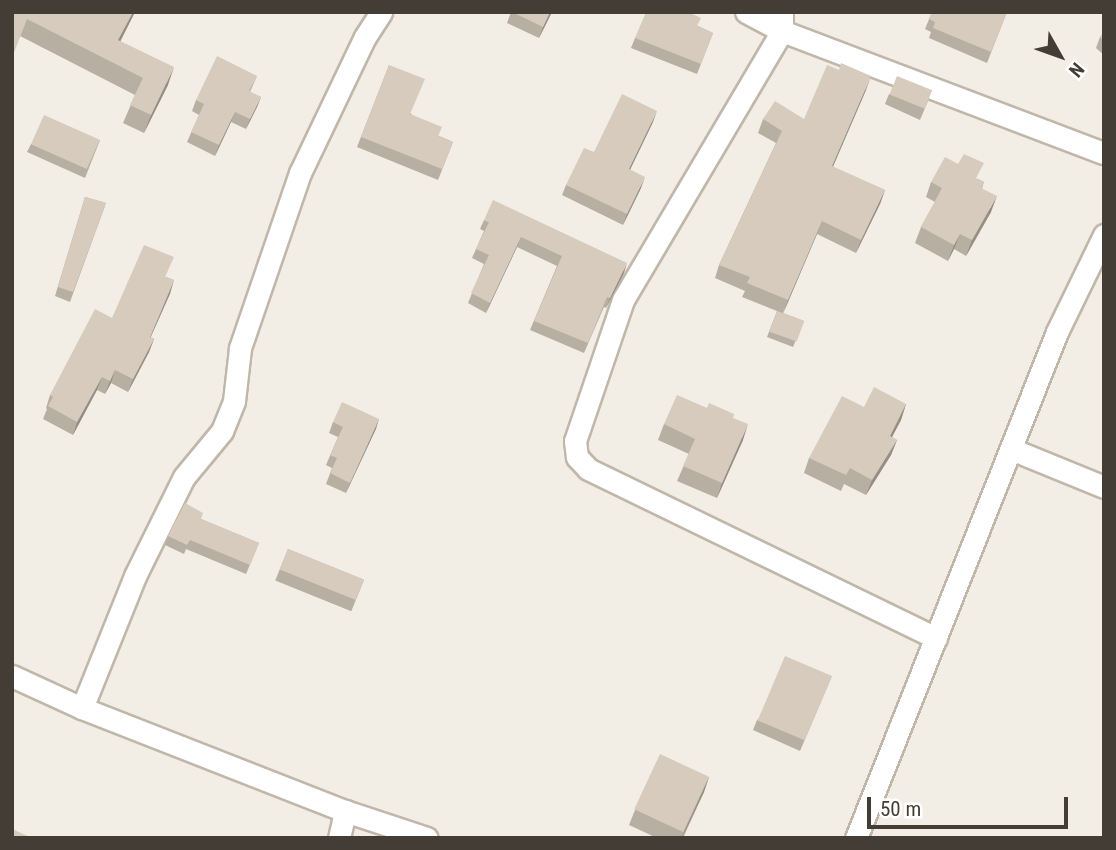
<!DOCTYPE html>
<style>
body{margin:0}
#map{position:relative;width:1116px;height:850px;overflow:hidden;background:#f2ede5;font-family:"Roboto Condensed",sans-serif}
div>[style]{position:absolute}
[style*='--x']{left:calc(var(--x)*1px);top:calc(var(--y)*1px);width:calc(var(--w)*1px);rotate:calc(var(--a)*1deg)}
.roads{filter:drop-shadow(2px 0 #c0b7aa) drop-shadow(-2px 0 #c0b7aa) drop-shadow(0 2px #c0b7aa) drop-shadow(0 -2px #c0b7aa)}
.street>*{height:21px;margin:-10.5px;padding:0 10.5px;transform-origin:10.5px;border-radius:10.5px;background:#fff}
.wall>*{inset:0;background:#b8afa3;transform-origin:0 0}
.shaded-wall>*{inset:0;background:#968e84}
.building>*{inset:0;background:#d6cbbd;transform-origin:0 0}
span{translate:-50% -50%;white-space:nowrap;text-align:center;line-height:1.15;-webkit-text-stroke:6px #fff;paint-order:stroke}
.frame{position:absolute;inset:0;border:14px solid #443d35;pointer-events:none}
.north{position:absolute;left:1025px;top:21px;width:70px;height:70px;-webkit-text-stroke:5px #fff;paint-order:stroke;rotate:130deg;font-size:19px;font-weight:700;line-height:28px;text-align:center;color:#443d35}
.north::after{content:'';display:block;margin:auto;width:24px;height:32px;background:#443d35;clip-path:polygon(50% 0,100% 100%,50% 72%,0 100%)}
.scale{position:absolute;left:867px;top:797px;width:201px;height:32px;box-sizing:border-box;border:4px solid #443d35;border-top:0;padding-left:9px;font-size:21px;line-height:24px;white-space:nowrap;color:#443d35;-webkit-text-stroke:5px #fff;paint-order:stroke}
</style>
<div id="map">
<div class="roads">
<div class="street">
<i style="--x:746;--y:12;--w:41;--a:27.8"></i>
<i style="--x:782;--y:31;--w:344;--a:20.8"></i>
<i style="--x:782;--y:12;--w:19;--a:90"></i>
<i style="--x:782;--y:31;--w:312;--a:120.6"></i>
<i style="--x:623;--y:300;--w:149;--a:108.8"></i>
<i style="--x:575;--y:441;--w:16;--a:83"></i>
<i style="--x:577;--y:457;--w:16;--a:47"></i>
<i style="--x:588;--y:469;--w:387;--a:25.9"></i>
<i style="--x:1011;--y:449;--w:100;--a:22.2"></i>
<i style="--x:12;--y:676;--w:77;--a:24.6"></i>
<i style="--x:82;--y:708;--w:282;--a:21.4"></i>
<i style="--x:345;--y:811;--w:86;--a:18.2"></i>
<i style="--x:82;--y:708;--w:142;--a:-68.1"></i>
<i style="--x:135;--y:576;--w:110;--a:-63.7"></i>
<i style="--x:184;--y:477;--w:60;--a:-50.4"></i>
<i style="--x:222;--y:431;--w:32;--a:-68"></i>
<i style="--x:234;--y:401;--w:53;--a:-83.5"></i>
<i style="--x:240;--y:348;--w:185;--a:-71.1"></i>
<i style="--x:300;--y:173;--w:151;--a:-64.5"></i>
<i style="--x:365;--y:37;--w:30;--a:-57"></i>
<i style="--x:339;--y:838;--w:28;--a:-77"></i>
<i style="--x:856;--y:838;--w:544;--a:-68.34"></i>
<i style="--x:1057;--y:332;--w:108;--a:-64.1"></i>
</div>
</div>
<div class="wall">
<i style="clip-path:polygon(12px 12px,135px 12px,120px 41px,168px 85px,144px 133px,123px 123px,135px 95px,20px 36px)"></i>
<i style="clip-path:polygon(511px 12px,552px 12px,539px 38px,507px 23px)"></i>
<i style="clip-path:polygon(932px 12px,1007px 12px,987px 63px,929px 38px,931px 32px,925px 29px)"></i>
<i style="clip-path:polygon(698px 26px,713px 33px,697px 74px,631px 48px,635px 38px)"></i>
<i style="clip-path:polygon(1104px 32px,1104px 55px,1096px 48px,1100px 37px)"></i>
<i style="clip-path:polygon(389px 65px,411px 114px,439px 136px,453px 142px,438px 180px,357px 147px)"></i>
<i style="clip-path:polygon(257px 76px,250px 92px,261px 97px,257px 107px,246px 129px,231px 122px,215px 156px,187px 142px,199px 115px,192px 111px,196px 100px)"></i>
<i style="clip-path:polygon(866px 90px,833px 167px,885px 190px,880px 204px,856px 253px,817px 234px,783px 313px,804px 321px,793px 347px,767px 337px,777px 311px,742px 297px,745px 291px,715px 278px,719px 265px,776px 143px,758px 133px,763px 119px,804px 119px)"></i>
<i style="clip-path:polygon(889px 94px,928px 101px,920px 120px,885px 104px)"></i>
<i style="clip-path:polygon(653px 122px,630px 170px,641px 188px,623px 225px,562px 195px,566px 185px,594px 152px)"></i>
<i style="clip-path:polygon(100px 140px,85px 178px,27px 152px,31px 144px)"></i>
<i style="clip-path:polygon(978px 179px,984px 182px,982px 188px,991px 212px,966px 256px,954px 249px,948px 261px,915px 243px,921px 227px,935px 202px,926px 197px,931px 182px)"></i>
<i style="clip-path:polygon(85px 197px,106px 203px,70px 302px,55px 296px)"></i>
<i style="clip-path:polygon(484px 220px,624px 273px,606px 308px,604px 307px,584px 353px,530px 330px,557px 266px,517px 247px,486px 313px,468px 303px,484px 264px,472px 258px,484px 231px,480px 229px)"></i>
<i style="clip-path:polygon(166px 277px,174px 280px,150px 337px,154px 339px,149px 352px,128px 392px,111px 383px,105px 394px,97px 390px,73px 435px,43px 419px,47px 409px,46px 408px,50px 395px,112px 318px)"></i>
<i style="clip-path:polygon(906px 404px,901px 420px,892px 437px,897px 440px,891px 455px,866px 495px,844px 484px,841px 491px,804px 473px,809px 458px,864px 407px)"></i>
<i style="clip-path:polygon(707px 408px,733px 418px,743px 440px,717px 498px,677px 481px,689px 454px,658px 440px,664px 424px)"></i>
<i style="clip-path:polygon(379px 419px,346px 493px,326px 484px,332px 468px,326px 465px,338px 437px,329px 433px,333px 422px)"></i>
<i style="clip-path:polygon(201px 519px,259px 543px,246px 574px,186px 549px,184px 554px,165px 545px,168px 536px)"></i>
<i style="left:288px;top:549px;width:82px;height:34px;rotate:22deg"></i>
<i style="clip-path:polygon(832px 676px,800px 751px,753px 730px,757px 720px)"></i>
<i style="clip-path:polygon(709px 777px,704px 792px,683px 838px,657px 838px,629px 825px,635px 810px)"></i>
</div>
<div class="shaded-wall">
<i style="clip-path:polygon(133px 12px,135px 12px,112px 58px,118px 40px)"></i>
<i style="clip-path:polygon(550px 12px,552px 12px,539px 38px,543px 27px)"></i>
<i style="clip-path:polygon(174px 67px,168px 85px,144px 133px,151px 115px)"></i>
<i style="clip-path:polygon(871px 76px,866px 90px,827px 180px,832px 166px)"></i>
<i style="clip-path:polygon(261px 97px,257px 107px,246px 129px,250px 119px)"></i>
<i style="clip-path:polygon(657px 111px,653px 122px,625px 180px,629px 169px)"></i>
<i style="clip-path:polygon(235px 112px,231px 122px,215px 156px,219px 145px)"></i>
<i style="clip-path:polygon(645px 177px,641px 188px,623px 225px,627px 214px)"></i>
<i style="clip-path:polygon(885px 190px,880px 204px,856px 253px,861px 240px)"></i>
<i style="clip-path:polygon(997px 196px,991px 212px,966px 256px,972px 240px)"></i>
<i style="clip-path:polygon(822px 221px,817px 234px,783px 314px,788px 300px)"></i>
<i style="clip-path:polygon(960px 234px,954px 249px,948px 261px,954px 245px)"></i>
<i style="clip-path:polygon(521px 237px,517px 247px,486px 313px,490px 303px)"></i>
<i style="clip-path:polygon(627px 263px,624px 273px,606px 308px,610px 298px)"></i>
<i style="clip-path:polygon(174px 280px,170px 294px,145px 350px,150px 337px)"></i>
<i style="clip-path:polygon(154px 339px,149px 352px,128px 392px,133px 379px)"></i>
<i style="clip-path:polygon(115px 370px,111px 383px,105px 394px,110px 381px)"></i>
<i style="clip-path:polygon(102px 377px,97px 390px,73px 435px,77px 422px)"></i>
<i style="clip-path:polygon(906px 404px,901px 420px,884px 452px,890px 436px)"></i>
<i style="clip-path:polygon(379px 419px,376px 429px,346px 493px,350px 483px)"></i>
<i style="clip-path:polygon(748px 424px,743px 440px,717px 498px,722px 483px)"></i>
<i style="clip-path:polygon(897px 440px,891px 455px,866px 495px,872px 480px)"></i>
<i style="clip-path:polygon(709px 777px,704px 792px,682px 838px,684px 832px)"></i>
</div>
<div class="building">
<i style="clip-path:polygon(12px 12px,133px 12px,118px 40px,174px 67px,151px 115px,130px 105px,143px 78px,27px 19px,12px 58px)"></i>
<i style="clip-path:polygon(512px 12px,550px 12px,543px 27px)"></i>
<i style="clip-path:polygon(646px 12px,688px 12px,701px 18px,697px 26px,713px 33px,701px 64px,635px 38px)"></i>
<i style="clip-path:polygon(932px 12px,1007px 12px,991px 52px,933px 28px,935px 22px,929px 19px)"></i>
<i style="clip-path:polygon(1104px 32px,1104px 41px,1100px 37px)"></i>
<i style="clip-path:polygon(217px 56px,257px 76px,249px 91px,261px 97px,250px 119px,235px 112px,219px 145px,191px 132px,204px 104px,196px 100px)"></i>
<i style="clip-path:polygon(841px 63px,871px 76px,832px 166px,885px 190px,861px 240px,822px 221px,788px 300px,747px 283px,750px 277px,719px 265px,782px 131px,763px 119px,775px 101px,804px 119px,827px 65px,839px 70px)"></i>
<i style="clip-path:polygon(389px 65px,425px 79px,410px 114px,442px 127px,438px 136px,453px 142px,442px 169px,361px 137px)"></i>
<i style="left:897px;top:76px;width:38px;height:20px;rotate:22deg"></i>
<i style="clip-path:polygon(622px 94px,657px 111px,629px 169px,645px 177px,627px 214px,566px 185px,584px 148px,594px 152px)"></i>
<i style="left:44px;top:115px;width:61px;height:32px;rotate:24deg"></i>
<i style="clip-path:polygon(964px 154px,984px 163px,976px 178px,984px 182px,981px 188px,997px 196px,972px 240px,960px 234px,954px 245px,921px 227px,942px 188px,931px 182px,945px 157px,958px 164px)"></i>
<i style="clip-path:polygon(85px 197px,106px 203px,73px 292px,58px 287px)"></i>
<i style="clip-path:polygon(493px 200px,627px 263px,610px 298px,607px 297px,588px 343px,534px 321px,562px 256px,521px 237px,490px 303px,471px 293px,489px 255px,476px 249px,489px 222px,484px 220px)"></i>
<i style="clip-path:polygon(144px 245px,174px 257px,165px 277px,174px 280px,150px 337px,154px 339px,133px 379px,115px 370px,110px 381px,102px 377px,77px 422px,48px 406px,53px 397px,50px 395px,95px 309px,112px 318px)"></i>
<i style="left:777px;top:311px;width:29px;height:22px;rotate:20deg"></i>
<i style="clip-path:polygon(874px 387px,906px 404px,890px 436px,897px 440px,872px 480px,850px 468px,846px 475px,809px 458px,842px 396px,864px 407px)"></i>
<i style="clip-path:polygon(677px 395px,707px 408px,709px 403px,734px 414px,733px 418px,748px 424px,722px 483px,683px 466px,695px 439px,664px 424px)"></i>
<i style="clip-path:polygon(342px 402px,379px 419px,350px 483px,330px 473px,337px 458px,330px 455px,343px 427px,333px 422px)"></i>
<i style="clip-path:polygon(185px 503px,203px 513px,201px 519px,259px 543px,250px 565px,190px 540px,187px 545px,168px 536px)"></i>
<i style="left:288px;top:549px;width:82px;height:22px;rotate:22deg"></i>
<i style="left:785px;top:656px;width:51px;height:70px;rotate:23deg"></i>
<i style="left:660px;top:754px;width:54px;height:61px;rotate:25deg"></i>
<i style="clip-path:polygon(12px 829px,32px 838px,12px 838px)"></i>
</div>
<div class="frame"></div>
<div class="north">N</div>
<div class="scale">50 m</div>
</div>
